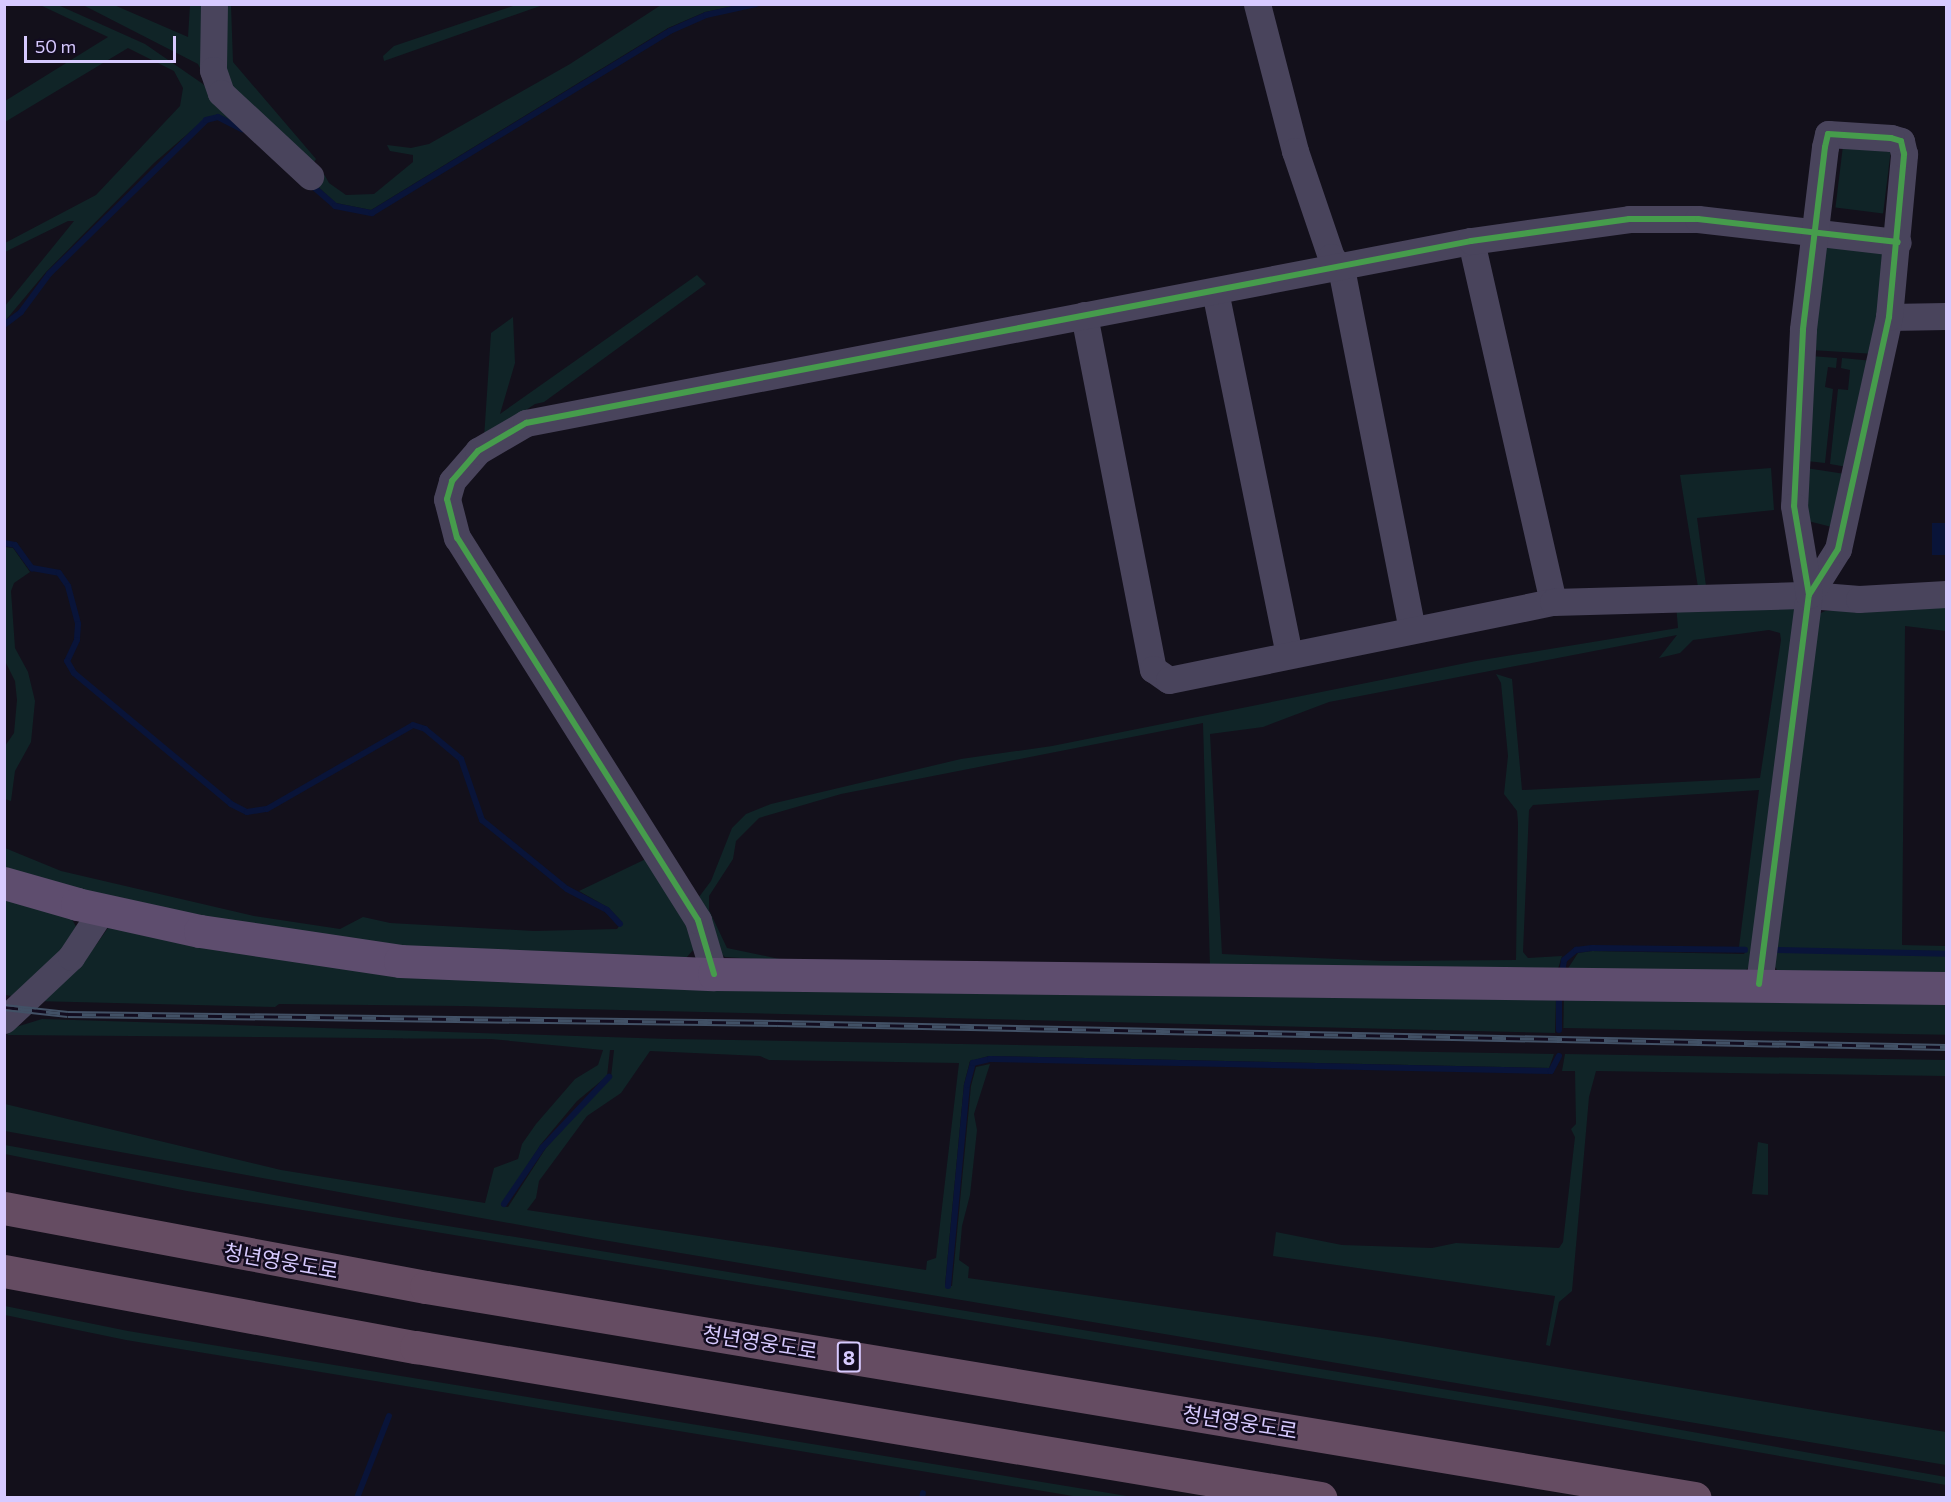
<!DOCTYPE html>
<meta charset="utf-8">
<style>
body{margin:0}
#map{position:relative;width:1951px;height:1502px;overflow:hidden;background:#13101b;font-family:Commissioner,"Noto Sans KR",sans-serif}
div>[style]{position:absolute}
[style*='--x']{left:calc(var(--x)*1px);top:calc(var(--y)*1px);width:calc(var(--w)*1px);rotate:calc(var(--a)*1deg)}
.green>*{inset:0;background:#102427;transform-origin:0 0}
.water>*{inset:0;background:#091439;transform-origin:0 0}
.stream>*{height:6px;margin:-3px;padding:0 3px;transform-origin:3px;border-radius:3px;background:#091439}
.minor>*{height:27px;margin:-13.5px;padding:0 13.5px;transform-origin:13.5px;border-radius:13.5px;background:#49445c}
.major>*{height:33px;margin:-16.5px;padding:0 16.5px;transform-origin:16.5px;border-radius:16.5px;background:#5e4d6e}
.highway>*{height:33px;margin:-16.5px;padding:0 16.5px;transform-origin:16.5px;border-radius:16.5px;background:#654c62}
.rail>*{height:7px;margin-top:-3.5px;transform-origin:0;background:repeating-linear-gradient(90deg,#120c1f 0 14px,#425166 0 28px);box-sizing:border-box;border-block:2px solid #425166}
.cycleway>*{height:6px;margin:-3px;padding:0 3px;transform-origin:3px;border-radius:3px;background:#469c4c}
span{translate:-50% -50%;white-space:nowrap;text-align:center;line-height:1.15;-webkit-text-stroke:5px #120c1f;paint-order:stroke}
.shield-label span{padding:2px 4px;background:#120c1f;border:2px solid;border-radius:4px;-webkit-text-stroke-width:0}
.shield-label{font-size:20px;color:#d7caff;font-weight:700}
.street-label{font-size:21px;color:#d7caff}
.frame{position:absolute;inset:0;border:6px solid #d7caff;pointer-events:none}
.scale{position:absolute;left:24px;top:36px;width:152px;height:27px;box-sizing:border-box;border:3px solid #d7caff;border-top:0;padding-left:8px;font-size:18px;line-height:21px;white-space:nowrap;color:#d7caff;-webkit-text-stroke:4px #120c1f;paint-order:stroke}
</style>
<div id="map">
<div class="green">
<i style="clip-path:polygon(40px 5px,58px 5px,145px 44px,203px 84px,238px 124px,219px 115px,207px 117px,154px 163px,46px 272px,5px 321px,5px 306px,74px 221px,68px 221px,5px 252px,5px 243px,96px 195px,180px 106px,183px 88px,174px 71px,128px 48px,5px 122px,5px 101px,108px 37px)"></i>
<i style="clip-path:polygon(83px 5px,114px 5px,188px 37px,190px 5px,210px 5px,203px 74px,198px 64px)"></i>
<i style="clip-path:polygon(218px 5px,231px 5px,233px 62px,316px 159px,309px 170px,227px 88px)"></i>
<i style="clip-path:polygon(516px 5px,543px 5px,384px 61px,383px 56px,394px 46px)"></i>
<i style="clip-path:polygon(661px 5px,739px 5px,705px 12px,668px 28px,371px 210px,336px 203px,315px 184px,316px 172px,324px 174px,329px 183px,346px 195px,374px 194px,413px 162px,413px 155px,390px 151px,387px 145px,411px 148px,429px 144px,570px 64px)"></i>
<i style="left:1843px;top:146px;width:48px;height:62px;rotate:7deg"></i>
<i style="clip-path:polygon(1820px 242px,1891px 251px,1875px 354px,1811px 350px)"></i>
<i style="clip-path:polygon(697px 275px,706px 284px,544px 402px,535px 404px,484px 438px,491px 333px,513px 317px,515px 363px,500px 414px)"></i>
<i style="clip-path:polygon(1811px 356px,1837px 358px,1836px 368px,1828px 367px,1825px 387px,1833px 389px,1825px 463px,1807px 461px)"></i>
<i style="clip-path:polygon(1842px 358px,1873px 361px,1847px 467px,1830px 464px,1838px 389px,1848px 390px,1850px 370px,1841px 368px)"></i>
<i style="clip-path:polygon(1771px 468px,1774px 510px,1697px 518px,1706px 586px,1698px 587px,1680px 475px)"></i>
<i style="clip-path:polygon(1806px 468px,1845px 474px,1832px 527px,1804px 520px)"></i>
<i style="clip-path:polygon(5px 547px,13px 548px,30px 572px,14px 583px,11px 591px,15px 648px,28px 672px,35px 701px,31px 742px,15px 771px,11px 801px,5px 799px,5px 746px,14px 733px,17px 700px,15px 681px,5px 661px)"></i>
<i style="clip-path:polygon(evenodd,1676px 604px,1698px 607px,1701px 611px,1779px 604px,1796px 610px,1749px 967px,1744px 972px,1565px 973px,1578px 953px,1592px 951px,1744px 954px,1747px 950px,1739px 947px,1759px 790px,1533px 805px,1529px 810px,1523px 952px,1528px 958px,1562px 956px,1557px 972px,1210px 967px,1203px 723px,841px 794px,759px 818px,736px 841px,733px 859px,709px 896px,709px 910px,727px 948px,789px 961px,725px 957px,717px 950px,699px 897px,711px 881px,732px 828px,746px 814px,771px 804px,961px 759px,1052px 746px,1476px 661px,1678px 628px,1676px 604px,1769px 630px,1780px 633px,1781px 640px,1760px 778px,1522px 790px,1512px 679px,1496px 674px,1501px 683px,1508px 756px,1504px 794px,1517px 811px,1518px 823px,1516px 960px,1384px 961px,1222px 954px,1210px 734px,1263px 727px,1329px 702px,1677px 635px,1659px 658px,1680px 653px,1693px 640px,1769px 630px)"></i>
<i style="clip-path:polygon(1946px 604px,1946px 631px,1905px 626px,1902px 945px,1946px 946px,1946px 951px,1779px 950px,1946px 956px,1946px 978px,1780px 975px,1774px 965px,1819px 614px,1825px 611px)"></i>
<i style="clip-path:polygon(5px 848px,61px 871px,254px 916px,340px 929px,363px 917px,390px 923px,534px 931px,617px 929px,622px 922px,609px 908px,579px 891px,650px 857px,681px 901px,694px 949px,686px 958px,384px 947px,167px 912px,5px 870px)"></i>
<i style="clip-path:polygon(5px 896px,70px 916px,78px 930px,19px 997px,5px 995px)"></i>
<i style="clip-path:polygon(110px 925px,207px 945px,1556px 995px,1555px 1033px,462px 1006px,279px 1004px,275px 1007px,34px 1001px,96px 945px)"></i>
<i style="left:1564px;top:993px;width:382px;height:35px;rotate:1deg"></i>
<i style="clip-path:polygon(evenodd,42px 1019px,669px 1039px,1554px 1054px,1549px 1068px,989px 1056px,970px 1061px,964px 1084px,945px 1285px,952px 1286px,971px 1086px,976px 1067px,990px 1064px,974px 1114px,977px 1130px,970px 1195px,962px 1226px,959px 1260px,969px 1267px,968px 1278px,1383px 1338px,1946px 1432px,1946px 1465px,591px 1238px,5px 1131px,5px 1104px,281px 1170px,485px 1203px,494px 1168px,518px 1159px,522px 1144px,536px 1124px,575px 1079px,598px 1065px,603px 1050px,491px 1039px,7px 1035px,16px 1027px,42px 1019px,610px 1050px,614px 1050px,611px 1077px,546px 1148px,508px 1207px,501px 1206px,541px 1144px,577px 1101px,607px 1076px,610px 1050px,42px 1019px,650px 1051px,760px 1056px,769px 1060px,959px 1063px,936px 1258px,927px 1261px,926px 1270px,527px 1210px,536px 1198px,539px 1181px,587px 1116px,621px 1093px,650px 1051px)"></i>
<i style="clip-path:polygon(1565px 1054px,1946px 1060px,1946px 1076px,1596px 1071px,1589px 1097px,1572px 1291px,1559px 1302px,1550px 1346px,1546px 1345px,1555px 1296px,1273px 1256px,1276px 1232px,1342px 1245px,1432px 1248px,1456px 1243px,1559px 1248px,1563px 1242px,1575px 1137px,1571px 1129px,1576px 1124px,1575px 1071px,1562px 1071px)"></i>
<i style="clip-path:polygon(1758px 1142px,1768px 1144px,1768px 1195px,1752px 1194px)"></i>
<i style="clip-path:polygon(5px 1145px,393px 1217px,1546px 1406px,1946px 1477px,1946px 1485px,1545px 1415px,187px 1191px,5px 1154px)"></i>
<i style="clip-path:polygon(5px 1306px,128px 1331px,1133px 1497px,1079px 1497px,126px 1340px,5px 1315px)"></i>
</div>
<div class="water">
<i style="left:1946px;top:523px;width:32px;height:14px;rotate:90deg"></i>
</div>
<div class="stream">
<i style="--x:309;--y:183;--w:35;--a:41"></i>
<i style="--x:335;--y:206;--w:38;--a:11"></i>
<i style="--x:372;--y:213;--w:349;--a:-31.4"></i>
<i style="--x:670;--y:31;--w:39;--a:-24"></i>
<i style="--x:706;--y:15;--w:51;--a:-12.4"></i>
<i style="--x:4;--y:325;--w:21;--a:-37"></i>
<i style="--x:21;--y:312;--w:47;--a:-53.6"></i>
<i style="--x:49;--y:274;--w:220;--a:-44.4"></i>
<i style="--x:206;--y:120;--w:12;--a:-14"></i>
<i style="--x:218;--y:117;--w:27;--a:27"></i>
<i style="--x:4;--y:543;--w:11;--a:10"></i>
<i style="--x:15;--y:545;--w:29;--a:54"></i>
<i style="--x:32;--y:568;--w:27;--a:10"></i>
<i style="--x:59;--y:573;--w:16;--a:55"></i>
<i style="--x:68;--y:586;--w:39;--a:75"></i>
<i style="--x:78;--y:624;--w:16;--a:94"></i>
<i style="--x:77;--y:640;--w:23;--a:115"></i>
<i style="--x:67;--y:661;--w:14;--a:60"></i>
<i style="--x:74;--y:673;--w:204;--a:39.8"></i>
<i style="--x:231;--y:804;--w:18;--a:27"></i>
<i style="--x:247;--y:812;--w:20;--a:-9"></i>
<i style="--x:267;--y:809;--w:168;--a:-29.9"></i>
<i style="--x:413;--y:725;--w:13;--a:18"></i>
<i style="--x:425;--y:729;--w:47;--a:39.8"></i>
<i style="--x:461;--y:759;--w:65;--a:71"></i>
<i style="--x:482;--y:820;--w:109;--a:39.1"></i>
<i style="--x:567;--y:889;--w:45;--a:27.7"></i>
<i style="--x:607;--y:910;--w:19;--a:47"></i>
<i style="--x:1776;--y:950;--w:170;--a:1.3"></i>
<i style="--x:1562;--y:973;--w:13;--a:-81"></i>
<i style="--x:1564;--y:960;--w:16;--a:-40"></i>
<i style="--x:1576;--y:950;--w:16;--a:-7"></i>
<i style="--x:1592;--y:948;--w:153;--a:0.7"></i>
<i style="--x:1559;--y:1030;--w:35;--a:-90"></i>
<i style="--x:504;--y:1204;--w:68;--a:-55.8"></i>
<i style="--x:542;--y:1148;--w:98;--a:-46.7"></i>
<i style="--x:948;--y:1286;--w:202;--a:-84.6"></i>
<i style="--x:967;--y:1085;--w:23;--a:-75"></i>
<i style="--x:973;--y:1063;--w:17;--a:-13"></i>
<i style="--x:990;--y:1059;--w:561;--a:1.23"></i>
<i style="--x:1551;--y:1071;--w:17;--a:-62"></i>
<i style="--x:357;--y:1498;--w:88;--a:-68.7"></i>
<i style="--x:922;--y:1498;--w:5;--a:-79"></i>
</div>
<div class="minor">
<i style="--x:214;--y:4;--w:66;--a:90.9"></i>
<i style="--x:213;--y:70;--w:24;--a:71"></i>
<i style="--x:221;--y:93;--w:122;--a:43"></i>
<i style="--x:1257;--y:4;--w:152;--a:75.5"></i>
<i style="--x:1295;--y:151;--w:112;--a:71.2"></i>
<i style="--x:1331;--y:257;--w:15;--a:48"></i>
<i style="--x:1341;--y:268;--w:368;--a:78.9"></i>
<i style="--x:1471;--y:241;--w:370;--a:77.2"></i>
<i style="--x:1215;--y:291;--w:371;--a:78.5"></i>
<i style="--x:1084;--y:315;--w:361;--a:79"></i>
<i style="--x:1153;--y:669;--w:19;--a:35"></i>
<i style="--x:1169;--y:680;--w:392;--a:-11.5"></i>
<i style="--x:1553;--y:602;--w:256;--a:-1.6"></i>
<i style="--x:1809;--y:595;--w:50;--a:4.6"></i>
<i style="--x:1859;--y:599;--w:87;--a:-3.3"></i>
<i style="--x:1889;--y:317;--w:57;--a:-1"></i>
<i style="--x:714;--y:974;--w:56;--a:-106.5"></i>
<i style="--x:698;--y:920;--w:452;--a:-122.2"></i>
<i style="--x:457;--y:538;--w:40;--a:-104.4"></i>
<i style="--x:447;--y:499;--w:19;--a:-74"></i>
<i style="--x:452;--y:481;--w:40;--a:-49"></i>
<i style="--x:478;--y:451;--w:56;--a:-30.3"></i>
<i style="--x:526;--y:423;--w:962;--a:-10.9"></i>
<i style="--x:1471;--y:241;--w:160;--a:-7.9"></i>
<i style="--x:1629;--y:219;--w:69;--a:0"></i>
<i style="--x:1698;--y:219;--w:201;--a:6.6"></i>
<i style="--x:1759;--y:984;--w:392;--a:-82.7"></i>
<i style="--x:1809;--y:595;--w:54;--a:-57.8"></i>
<i style="--x:1838;--y:549;--w:238;--a:-77.6"></i>
<i style="--x:1889;--y:317;--w:164;--a:-84.7"></i>
<i style="--x:1904;--y:154;--w:13;--a:-103"></i>
<i style="--x:1901;--y:141;--w:10;--a:-163"></i>
<i style="--x:1891;--y:138;--w:63;--a:-176.4"></i>
<i style="--x:1828;--y:134;--w:13;--a:103"></i>
<i style="--x:1825;--y:147;--w:184;--a:96.9"></i>
<i style="--x:1803;--y:330;--w:176;--a:92.9"></i>
<i style="--x:1794;--y:506;--w:90;--a:80.4"></i>
<i style="--x:4;--y:1020;--w:92;--a:-43.2"></i>
<i style="--x:71;--y:957;--w:56;--a:-56.6"></i>
</div>
<div class="major">
<i style="--x:4;--y:883;--w:76;--a:16"></i>
<i style="--x:77;--y:904;--w:126;--a:12.4"></i>
<i style="--x:200;--y:931;--w:202;--a:8.5"></i>
<i style="--x:400;--y:961;--w:314;--a:2.4"></i>
<i style="--x:714;--y:974;--w:1232;--a:0.65"></i>
</div>
<div class="highway">
<i style="--x:4;--y:1208;--w:429;--a:10.6"></i>
<i style="--x:426;--y:1287;--w:1286;--a:9.44"></i>
<i style="--x:4;--y:1271;--w:419;--a:10.5"></i>
<i style="--x:416;--y:1347;--w:917;--a:9.48"></i>
</div>
<div class="rail">
<i style="--x:4;--y:1007;--w:64;--a:6.2"></i>
<i style="--x:68;--y:1014;--w:710;--a:0.73"></i>
<i style="--x:778;--y:1023;--w:1168;--a:1.18"></i>
</div>
<div class="cycleway">
<i style="--x:714;--y:974;--w:56;--a:-106.5"></i>
<i style="--x:698;--y:920;--w:452;--a:-122.2"></i>
<i style="--x:457;--y:538;--w:40;--a:-104.4"></i>
<i style="--x:447;--y:499;--w:19;--a:-74"></i>
<i style="--x:452;--y:481;--w:40;--a:-49"></i>
<i style="--x:478;--y:451;--w:56;--a:-30.3"></i>
<i style="--x:526;--y:423;--w:962;--a:-10.9"></i>
<i style="--x:1471;--y:241;--w:160;--a:-7.9"></i>
<i style="--x:1629;--y:219;--w:69;--a:0"></i>
<i style="--x:1698;--y:219;--w:201;--a:6.6"></i>
<i style="--x:1759;--y:984;--w:392;--a:-82.7"></i>
<i style="--x:1809;--y:595;--w:54;--a:-57.8"></i>
<i style="--x:1838;--y:549;--w:238;--a:-77.6"></i>
<i style="--x:1889;--y:317;--w:164;--a:-84.7"></i>
<i style="--x:1904;--y:154;--w:13;--a:-103"></i>
<i style="--x:1901;--y:141;--w:10;--a:-163"></i>
<i style="--x:1891;--y:138;--w:63;--a:-176.4"></i>
<i style="--x:1828;--y:134;--w:13;--a:103"></i>
<i style="--x:1825;--y:147;--w:184;--a:96.9"></i>
<i style="--x:1803;--y:330;--w:176;--a:92.9"></i>
<i style="--x:1794;--y:506;--w:90;--a:80.4"></i>
</div>
<div class="shield-label">
<span style="left:849px;top:1357px">8</span>
</div>
<div class="street-label">
<span style="left:281px;top:1261px;rotate:10deg">청년영웅도로</span>
<span style="left:760px;top:1342px;rotate:9deg">청년영웅도로</span>
<span style="left:1240px;top:1422px;rotate:9deg">청년영웅도로</span>
</div>
<div class="frame"></div>
<div class="scale">50 m</div>
</div>
